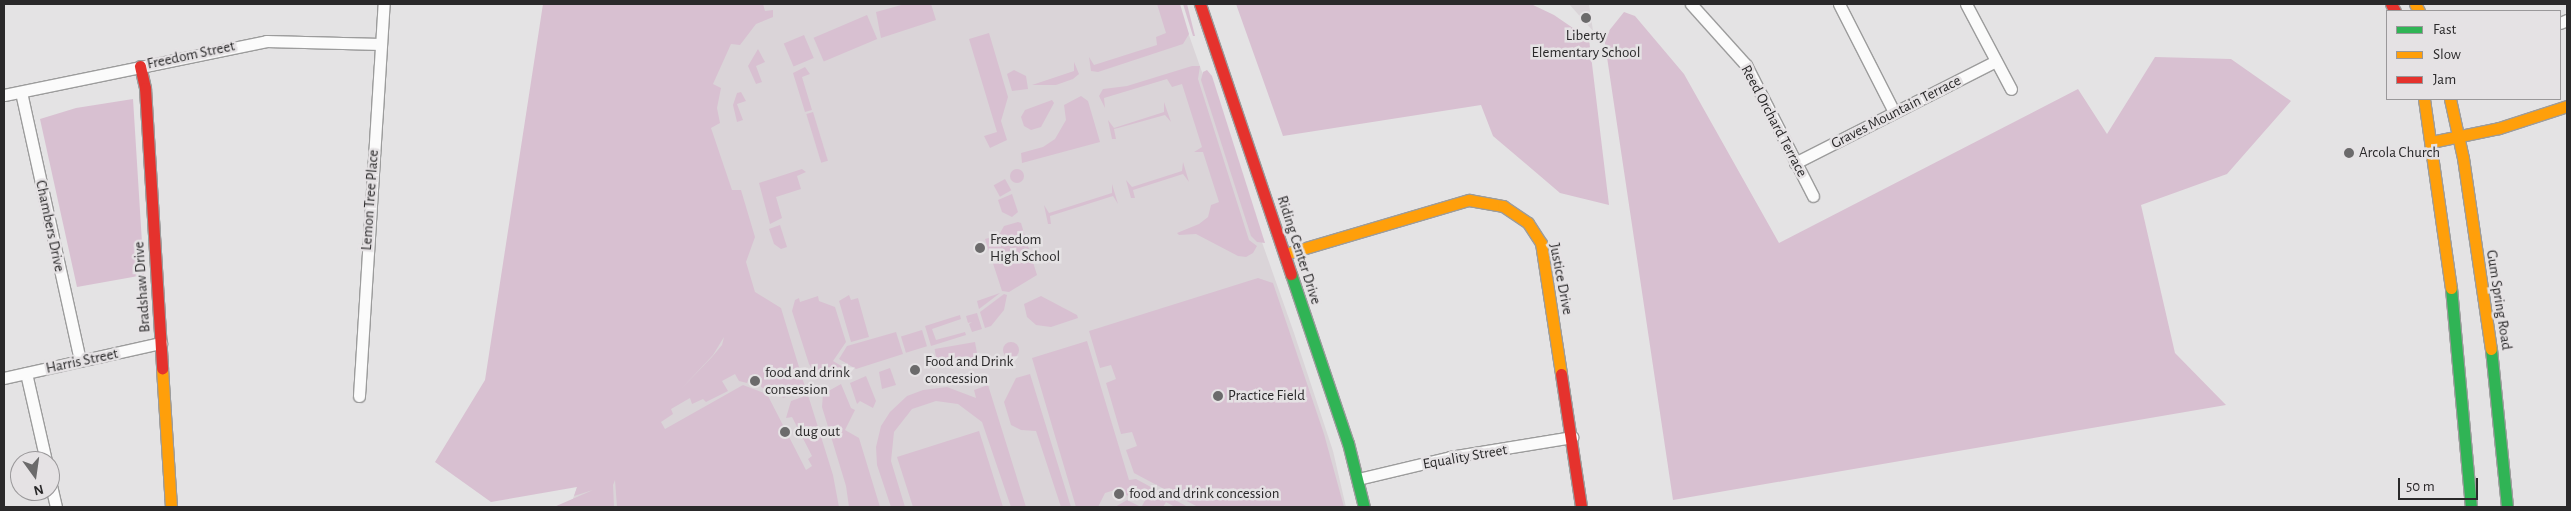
<!DOCTYPE html>
<style>
body{margin:0}
#map{position:relative;width:2571px;height:511px;overflow:hidden;background:#e4e3e4;font-family:"Alegreya Sans",sans-serif}
div>[style]{position:absolute}
[style*='--x']{left:calc(var(--x)*1px);top:calc(var(--y)*1px);width:calc(var(--w)*1px);rotate:calc(var(--a)*1deg)}
.built>*{inset:0;background:#dad4d8}
.green>*{inset:0;background:#d8c0d1;transform-origin:0 0}
.round{border-radius:50%}
.roads{filter:drop-shadow(1px 0 #9c9c9c) drop-shadow(-1px 0 #9c9c9c) drop-shadow(0 1px #9c9c9c) drop-shadow(0 -1px #9c9c9c)}
.street>*{height:11px;margin:-5.5px;padding:0 5.5px;transform-origin:5.5px;border-radius:5.5px;background:#fbfbfb}
.fast>*{height:11px;margin:-5.5px;padding:0 5.5px;transform-origin:5.5px;border-radius:5.5px;background:#30b455}
.slow>*{height:11px;margin:-5.5px;padding:0 5.5px;transform-origin:5.5px;border-radius:5.5px;background:#ff9f0a}
.jam>*{height:11px;margin:-5.5px;padding:0 5.5px;transform-origin:5.5px;border-radius:5.5px;background:#e5322d}
.dots>*{width:14px;height:14px;translate:-50% -50%;box-sizing:border-box;border:2px solid #e5e2e4;border-radius:50%}
span{translate:-50% -50%;white-space:nowrap;text-align:center;line-height:1.15;-webkit-text-stroke:5px #e5e2e4;paint-order:stroke}
.poi-label{font-size:15px;color:#2a292a}
.left{translate:0 -50%;text-align:left}
.street-label{font-size:15px;color:#2a292a}
.frame{position:absolute;inset:0;border:5px solid #2a292a;pointer-events:none}
.legend{position:absolute;left:2386px;top:10px;width:175px;height:90px;box-sizing:border-box;background:#e5e2e4;border:1px solid #9a989a;margin:0;padding:6px 9px;list-style:none;font-size:15px;color:#2a292a}
.legend li{display:flex;align-items:center;gap:10px;height:25px}
.legend b{width:25px;border:1px solid #9a989a}
.north{position:absolute;left:10px;top:451px;width:50px;height:50px;box-sizing:border-box;background:#e5e2e4;border:1px solid #9a989a;border-radius:50%;rotate:166deg;font-size:14px;font-weight:700;line-height:20px;text-align:center;color:#2a292a}
.north::after{content:'';display:block;margin:auto;width:18px;height:22px;background:#6b6a6b;clip-path:polygon(50% 0,100% 100%,50% 72%,0 100%)}
.scale{position:absolute;left:2398px;top:478px;width:80px;height:22px;box-sizing:border-box;border:2px solid #2a292a;border-top:0;padding-left:6px;font-size:15px;line-height:18px;white-space:nowrap;color:#2a292a;-webkit-text-stroke:4px #e5e2e4;paint-order:stroke}
</style>
<div id="map">
<div class="built">
<i style="clip-path:polygon(717px 4px,1178px 4px,1294px 333px,1333px 451px,1346px 507px,570px 507px,600px 423px)"></i>
<i style="clip-path:polygon(1569px 4px,1589px 4px,1593px 31px)"></i>
</div>
<div class="green">
<i style="clip-path:polygon(evenodd,543px 4px,763px 4px,765px 11px,773px 10px,773px 17px,756px 24px,740px 45px,731px 44px,713px 84px,721px 88px,717px 108px,720px 123px,711px 128px,732px 190px,741px 190px,755px 237px,746px 262px,755px 292px,781px 308px,806px 390px,783px 398px,776px 386px,767px 390px,761px 387px,762px 378px,750px 375px,747px 383px,739px 381px,735px 374px,722px 381px,728px 391px,706px 402px,703px 399px,692px 404px,690px 398px,671px 409px,673px 414px,661px 422px,665px 429px,743px 385px,767px 394px,806px 470px,812px 466px,808px 459px,812px 456px,792px 417px,786px 418px,791px 401px,808px 395px,833px 475px,839px 507px,617px 507px,615px 480px,613px 485px,614px 507px,539px 507px,554px 507px,593px 490px,574px 496px,577px 487px,491px 502px,435px 462px,485px 380px,543px 4px,724px 337px,722px 345px,712px 357px,681px 389px,713px 355px,724px 337px)"></i>
<i style="clip-path:polygon(905px 4px,931px 4px,936px 20px,881px 38px,876px 12px)"></i>
<i style="clip-path:polygon(1157px 4px,1180px 4px,1189px 34px,1183px 44px,1098px 72px,1091px 71px,1089px 57px,1094px 65px,1157px 45px,1156px 37px,1166px 33px)"></i>
<i style="clip-path:polygon(1183px 4px,1187px 4px,1195px 36px,1193px 36px)"></i>
<i style="clip-path:polygon(1236px 4px,1531px 4px,1554px 15px,1589px 39px,1609px 205px,1560px 193px,1493px 136px,1481px 105px,1283px 136px)"></i>
<i style="clip-path:polygon(1624px 12px,1635px 16px,1684px 74px,1779px 243px,2078px 89px,2107px 134px,2155px 57px,2231px 59px,2291px 101px,2227px 174px,2141px 205px,2175px 353px,2226px 405px,1673px 500px,1604px 37px)"></i>
<i style="left:867px;top:15px;width:26px;height:58px;rotate:67deg"></i>
<i style="clip-path:polygon(989px 33px,1008px 97px,1001px 121px,1007px 140px,990px 148px,984px 136px,997px 132px,969px 39px)"></i>
<i style="left:804px;top:35px;width:25px;height:22px;rotate:67deg"></i>
<i style="clip-path:polygon(758px 49px,765px 62px,756px 66px,762px 82px,756px 84px,748px 66px)"></i>
<i style="clip-path:polygon(1074px 62px,1079px 74px,1073px 79px,1056px 85px,1032px 85px,1074px 71px)"></i>
<i style="clip-path:polygon(1192px 66px,1200px 66px,1198px 79px,1249px 240px,1257px 246px,1253px 253px,1246px 257px,1238px 256px,1196px 234px,1179px 235px,1177px 233px,1199px 224px,1208px 217px,1211px 205px,1219px 202px,1203px 152px,1194px 152px,1202px 147px,1182px 84px,1172px 87px,1167px 79px,1104px 98px,1105px 108px,1099px 96px,1103px 89px,1127px 86px)"></i>
<i style="clip-path:polygon(805px 67px,810px 74px,802px 77px,812px 110px,805px 112px,793px 73px)"></i>
<i style="clip-path:polygon(1014px 70px,1026px 76px,1028px 89px,1012px 91px,1007px 74px)"></i>
<i style="clip-path:polygon(1207px 70px,1212px 76px,1265px 243px,1257px 242px,1251px 236px,1201px 80px,1203px 72px)"></i>
<i style="clip-path:polygon(741px 92px,746px 101px,737px 104px,743px 120px,737px 122px,733px 105px,737px 93px)"></i>
<i style="clip-path:polygon(1081px 96px,1088px 101px,1100px 142px,1022px 163px,1021px 153px,1043px 147px,1055px 139px,1066px 120px,1064px 105px)"></i>
<i style="clip-path:polygon(133px 99px,144px 275px,77px 287px,40px 119px,76px 108px)"></i>
<i style="clip-path:polygon(1052px 100px,1054px 103px,1041px 127px,1031px 130px,1024px 126px,1021px 117px,1025px 110px)"></i>
<i style="clip-path:polygon(1164px 102px,1171px 122px,1165px 115px,1118px 128px,1114px 129px,1116px 139px,1112px 139px,1108px 120px,1114px 128px,1164px 112px)"></i>
<i style="left:813px;top:112px;width:51px;height:7px;rotate:73deg"></i>
<i style="clip-path:polygon(1183px 162px,1189px 182px,1183px 174px,1133px 190px,1135px 198px,1131px 198px,1126px 180px,1132px 187px,1182px 171px)"></i>
<i style="clip-path:polygon(802px 169px,806px 172px,797px 176px,801px 189px,776px 197px,782px 218px,770px 224px,759px 183px)"></i>
<i class="round" style="left:1010px;top:169px;width:14px;height:14px"></i>
<i style="left:1005px;top:179px;width:13px;height:13px;rotate:61deg"></i>
<i style="clip-path:polygon(1112px 184px,1118px 204px,1113px 196px,1050px 216px,1051px 224px,1048px 224px,1044px 205px,1049px 213px,1112px 193px)"></i>
<i style="clip-path:polygon(1012px 194px,1018px 212px,1012px 217px,1002px 212px,998px 200px)"></i>
<i style="clip-path:polygon(1018px 222px,1021px 223px,1037px 275px,1009px 292px,1002px 291px,985px 239px,999px 235px,1004px 226px)"></i>
<i style="clip-path:polygon(780px 225px,787px 247px,781px 249px,774px 244px,769px 229px)"></i>
<i style="clip-path:polygon(1258px 278px,1273px 283px,1324px 434px,1344px 507px,1198px 507px,1134px 473px,1126px 450px,1137px 446px,1132px 432px,1121px 434px,1106px 383px,1116px 379px,1111px 365px,1100px 368px,1089px 331px)"></i>
<i style="clip-path:polygon(1000px 293px,987px 303px,979px 309px,977px 301px)"></i>
<i style="clip-path:polygon(1004px 294px,1007px 295px,1004px 310px,991px 326px,985px 328px,980px 312px)"></i>
<i style="clip-path:polygon(849px 295px,851px 300px,858px 298px,869px 337px,851px 342px,839px 301px)"></i>
<i style="clip-path:polygon(818px 296px,819px 301px,835px 307px,846px 342px,833px 361px,850px 371px,825px 378px,816px 375px,809px 364px,792px 311px,795px 300px,799px 298px,800px 302px)"></i>
<i style="clip-path:polygon(1041px 296px,1077px 315px,1078px 318px,1051px 327px,1036px 325px,1027px 317px,1024px 304px)"></i>
<i style="clip-path:polygon(977px 313px,982px 329px,972px 332px,969px 324px,972px 322px,968px 323px,966px 316px)"></i>
<i style="clip-path:polygon(960px 315px,961px 319px,932px 329px,936px 340px,965px 332px,966px 335px,931px 346px,925px 326px)"></i>
<i style="left:922px;top:330px;width:17px;height:22px;rotate:73deg"></i>
<i style="clip-path:polygon(896px 332px,903px 354px,856px 369px,839px 359px,847px 346px)"></i>
<i style="clip-path:polygon(1087px 341px,1129px 480px,1136px 479px,1188px 507px,1175px 507px,1166px 502px,1163px 507px,1142px 506px,1148px 495px,1135px 488px,1127px 496px,1121px 488px,1105px 493px,1098px 507px,1076px 507px,1032px 358px)"></i>
<i style="left:975px;top:342px;width:17px;height:41px;rotate:80deg"></i>
<i class="round" style="left:1003px;top:342px;width:16px;height:16px"></i>
<i style="clip-path:polygon(890px 368px,896px 385px,882px 389px,879px 372px)"></i>
<i style="clip-path:polygon(1030px 374px,1071px 507px,1061px 507px,1036px 431px,1021px 430px,1011px 425px,1004px 402px,1016px 378px)"></i>
<i style="clip-path:polygon(866px 376px,876px 401px,873px 408px,860px 401px,857px 404px,850px 383px)"></i>
<i style="clip-path:polygon(841px 384px,851px 408px,855px 410px,845px 430px,859px 438px,880px 507px,849px 507px,846px 486px,822px 407px,823px 394px)"></i>
<i style="clip-path:polygon(988px 385px,1026px 507px,1011px 507px,982px 422px,958px 404px,936px 401px,912px 409px,894px 432px,891px 461px,905px 507px,891px 507px,877px 465px,876px 447px,881px 426px,890px 412px,907px 396px,923px 390px,947px 387px,976px 398px,974px 390px)"></i>
<i style="clip-path:polygon(979px 431px,1003px 507px,913px 507px,897px 457px)"></i>
<i style="clip-path:polygon(1127px 500px,1141px 507px,1115px 507px)"></i>
</div>
<div class="roads">
<div class="street">
<i style="--x:1691;--y:4;--w:82;--a:48"></i>
<i style="--x:1746;--y:65;--w:147;--a:62.9"></i>
<i style="--x:1839;--y:4;--w:121;--a:63"></i>
<i style="--x:1966;--y:4;--w:96;--a:62.1"></i>
<i style="--x:2560;--y:23;--w:8;--a:-23"></i>
<i style="--x:21;--y:92;--w:275;--a:77.6"></i>
<i style="--x:4;--y:95;--w:268;--a:-11.6"></i>
<i style="--x:266;--y:41;--w:115;--a:1.5"></i>
<i style="--x:1795;--y:163;--w:225;--a:-26.9"></i>
<i style="--x:26;--y:373;--w:90;--a:77.2"></i>
<i style="--x:4;--y:378;--w:161;--a:-12.6"></i>
<i style="--x:359;--y:396;--w:393;--a:-86.4"></i>
<i style="--x:1358;--y:479;--w:95;--a:-13.4"></i>
<i style="--x:1450;--y:457;--w:124;--a:-9.3"></i>
<i style="--x:50;--y:481;--w:27;--a:77"></i>
</div>
<div class="fast">
<i style="--x:1291;--y:274;--w:178;--a:71.4"></i>
<i style="--x:1348;--y:443;--w:66;--a:76"></i>
<i style="--x:2451;--y:288;--w:220;--a:84.8"></i>
<i style="--x:2491;--y:349;--w:159;--a:84.2"></i>
</div>
<div class="slow">
<i style="--x:2415;--y:4;--w:8;--a:60"></i>
<i style="--x:2424;--y:99;--w:191;--a:81.9"></i>
<i style="--x:2450;--y:99;--w:60;--a:77.6"></i>
<i style="--x:2463;--y:158;--w:193;--a:81.7"></i>
<i style="--x:2431;--y:142;--w:69;--a:-11.6"></i>
<i style="--x:2499;--y:128;--w:71;--a:-17.9"></i>
<i style="--x:1285;--y:254;--w:192;--a:-16.4"></i>
<i style="--x:1469;--y:200;--w:35;--a:10"></i>
<i style="--x:1503;--y:206;--w:30;--a:34"></i>
<i style="--x:1528;--y:223;--w:24;--a:57"></i>
<i style="--x:1541;--y:243;--w:133;--a:81.3"></i>
<i style="--x:162;--y:368;--w:139;--a:86.3"></i>
</div>
<div class="jam">
<i style="--x:1200;--y:4;--w:285;--a:71.4"></i>
<i style="--x:2391;--y:4;--w:8;--a:60"></i>
<i style="--x:140;--y:66;--w:23;--a:77"></i>
<i style="--x:145;--y:88;--w:281;--a:86.5"></i>
<i style="--x:1561;--y:374;--w:134;--a:81.4"></i>
</div>
</div>
<div class="dots">
<i style="left:1586px;top:18px;background:#6b6a6b"></i>
<i style="left:2349px;top:153px;background:#6b6a6b"></i>
<i style="left:980px;top:248px;background:#6b6a6b"></i>
<i style="left:915px;top:370px;background:#6b6a6b"></i>
<i style="left:755px;top:381px;background:#6b6a6b"></i>
<i style="left:1218px;top:396px;background:#6b6a6b"></i>
<i style="left:785px;top:432px;background:#6b6a6b"></i>
<i style="left:1119px;top:494px;background:#6b6a6b"></i>
</div>
<div class="poi-label">
<span style="left:1586px;top:44px">Liberty<br>Elementary School</span>
<span class="left" style="left:2359px;top:153px">Arcola Church</span>
<span class="left" style="left:990px;top:248px">Freedom<br>High School</span>
<span class="left" style="left:925px;top:370px">Food and Drink<br>concession</span>
<span class="left" style="left:765px;top:381px">food and drink<br>consession</span>
<span class="left" style="left:1228px;top:396px">Practice Field</span>
<span class="left" style="left:795px;top:432px">dug out</span>
<span class="left" style="left:1129px;top:494px">food and drink concession</span>
</div>
<div class="street-label">
<span style="left:191px;top:55px;rotate:-12deg">Freedom Street</span>
<span style="left:1896px;top:112px;rotate:-27deg">Graves Mountain Terrace</span>
<span style="left:1774px;top:121px;rotate:62deg">Reed Orchard Terrace</span>
<span style="left:370px;top:200px;rotate:-86deg">Lemon Tree Place</span>
<span style="left:50px;top:226px;rotate:78deg">Chambers Drive</span>
<span style="left:1299px;top:250px;rotate:72deg">Riding Center Drive</span>
<span style="left:1561px;top:279px;rotate:79deg">Justice Drive</span>
<span style="left:142px;top:287px;rotate:-94deg">Bradshaw Drive</span>
<span style="left:2499px;top:300px;rotate:81deg">Gum Spring Road</span>
<span style="left:82px;top:361px;rotate:-12deg">Harris Street</span>
<span style="left:1465px;top:457px;rotate:-10deg">Equality Street</span>
</div>
<div class="frame"></div>
<ul class="legend">
<li><b style="height:6px;background:#30b455"></b>Fast</li>
<li><b style="height:6px;background:#ff9f0a"></b>Slow</li>
<li><b style="height:6px;background:#e5322d"></b>Jam</li>
</ul>
<div class="north">N</div>
<div class="scale">50 m</div>
</div>
